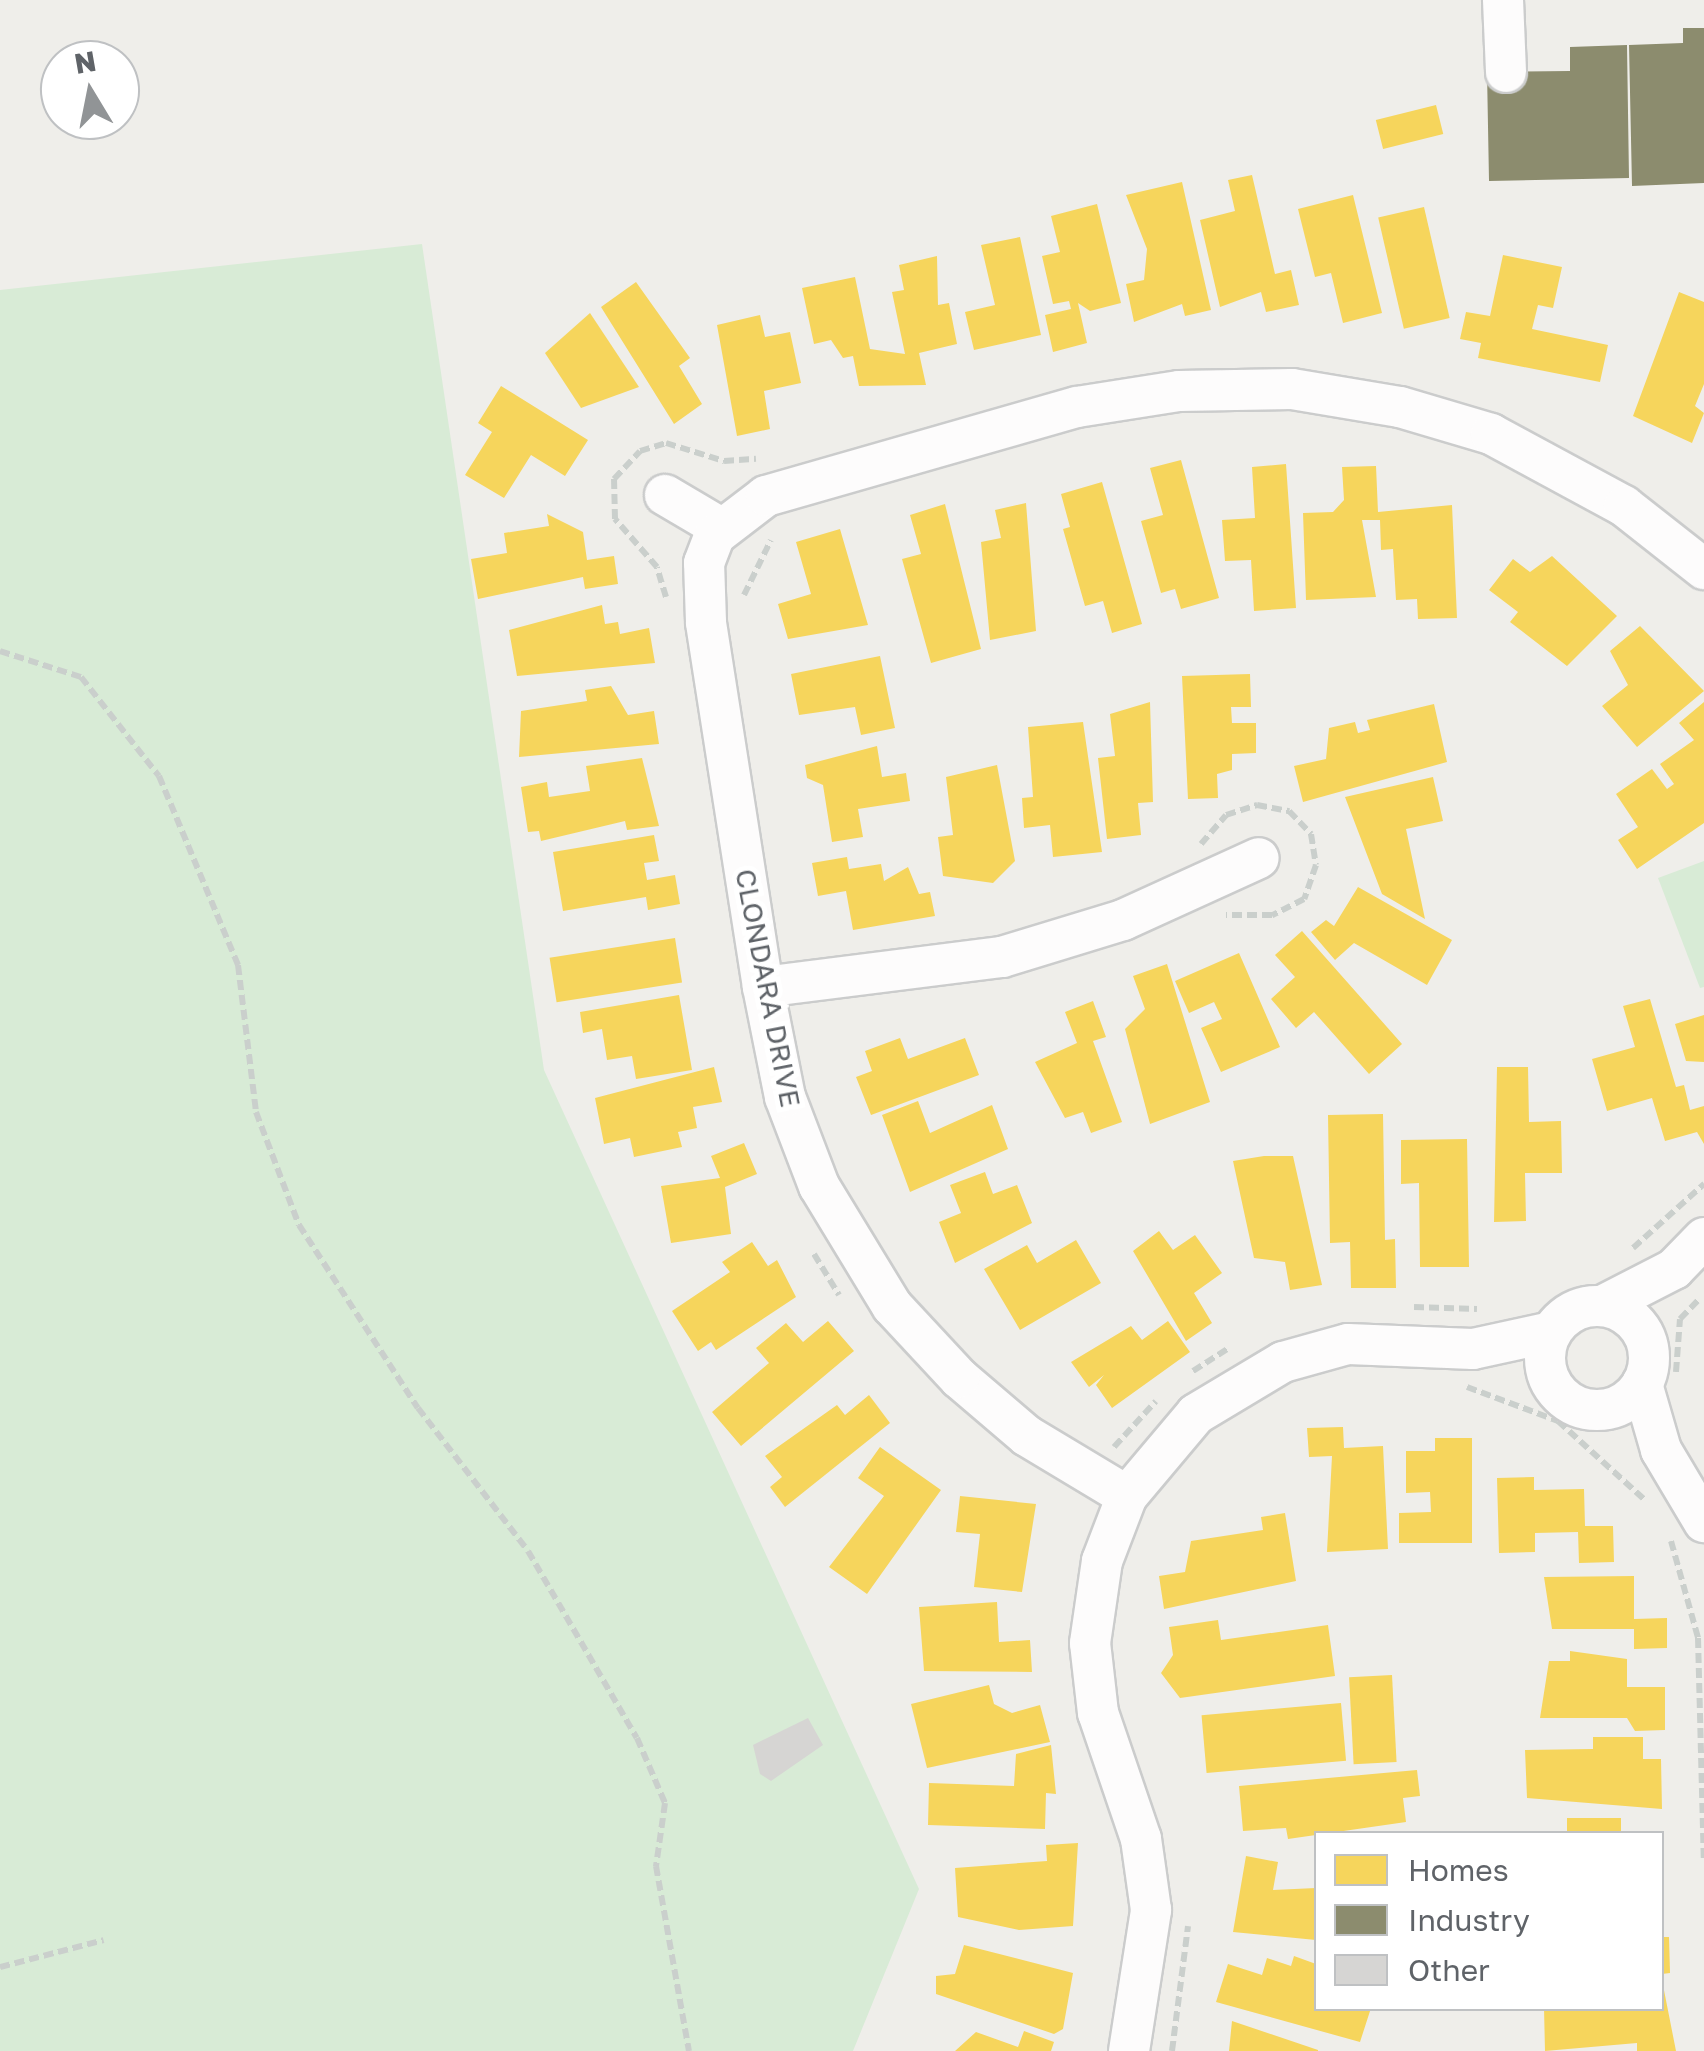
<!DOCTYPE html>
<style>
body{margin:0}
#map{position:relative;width:1704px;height:2051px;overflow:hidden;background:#efeeea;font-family:"Golos Text",sans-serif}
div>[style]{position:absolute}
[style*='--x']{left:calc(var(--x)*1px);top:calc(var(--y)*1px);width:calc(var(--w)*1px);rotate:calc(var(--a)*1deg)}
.green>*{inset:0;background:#d8ebd6}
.homes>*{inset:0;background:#f6d55c;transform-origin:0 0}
.industry>*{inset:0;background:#8c8c6e}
.building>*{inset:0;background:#d6d5d3}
.path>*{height:6px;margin-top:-3px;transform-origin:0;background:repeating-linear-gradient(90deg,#cacfcc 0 10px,transparent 0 15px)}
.roads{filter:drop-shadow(2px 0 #cbcccc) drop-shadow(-2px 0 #cbcccc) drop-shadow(0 2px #cbcccc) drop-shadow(0 -2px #cbcccc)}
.minor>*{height:40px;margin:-20px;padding:0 20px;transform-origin:20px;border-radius:20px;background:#fdfcfc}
.minor>.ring{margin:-20px;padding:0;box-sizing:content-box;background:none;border:40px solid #fdfcfc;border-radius:50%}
span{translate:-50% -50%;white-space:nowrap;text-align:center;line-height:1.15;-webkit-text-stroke:10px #fff;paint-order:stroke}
.street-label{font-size:28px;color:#5f6368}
.legend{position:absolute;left:1314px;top:1831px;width:350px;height:180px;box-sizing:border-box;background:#fff;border:2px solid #bfc1c3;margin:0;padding:12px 18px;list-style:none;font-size:30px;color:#5f6368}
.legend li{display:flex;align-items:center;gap:20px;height:50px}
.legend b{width:50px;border:2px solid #bfc1c3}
.north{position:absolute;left:40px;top:40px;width:100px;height:100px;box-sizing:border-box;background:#fff;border:2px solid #bfc1c3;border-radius:50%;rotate:350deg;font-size:28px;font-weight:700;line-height:40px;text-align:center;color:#5f6368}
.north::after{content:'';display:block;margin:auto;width:35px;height:45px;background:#919496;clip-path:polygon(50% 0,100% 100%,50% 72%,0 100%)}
</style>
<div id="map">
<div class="green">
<i style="clip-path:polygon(422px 244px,544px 1070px,919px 1889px,853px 2051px,0 2051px,0 290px)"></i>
<i style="clip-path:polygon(1704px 861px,1704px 987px,1700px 988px,1658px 878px)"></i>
</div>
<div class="homes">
<i style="left:1436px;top:105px;width:30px;height:62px;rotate:76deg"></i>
<i style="clip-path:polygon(1252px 175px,1275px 274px,1291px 270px,1299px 305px,1266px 312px,1261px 292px,1220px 307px,1200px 220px,1235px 211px,1228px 180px)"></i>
<i style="clip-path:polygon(1182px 182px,1211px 310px,1185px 316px,1182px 304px,1134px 322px,1126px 284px,1144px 280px,1147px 249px,1126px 195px)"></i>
<i style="clip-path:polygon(1353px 195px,1382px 313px,1343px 323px,1331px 273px,1315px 277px,1298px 209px)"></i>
<i style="clip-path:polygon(1097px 204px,1121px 303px,1090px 311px,1078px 303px,1087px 343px,1053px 352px,1045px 315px,1071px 309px,1069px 301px,1053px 304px,1042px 256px,1060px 252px,1051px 216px)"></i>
<i style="left:1424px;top:207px;width:114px;height:47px;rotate:77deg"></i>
<i style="clip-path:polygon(1020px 237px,1041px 335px,974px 350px,965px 312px,995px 305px,981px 245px)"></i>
<i style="clip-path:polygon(1503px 255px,1562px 267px,1553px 308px,1538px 305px,1532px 329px,1608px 345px,1600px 382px,1478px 358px,1481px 343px,1460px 339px,1466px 312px,1490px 316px)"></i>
<i style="clip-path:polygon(937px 256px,938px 305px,949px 303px,957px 344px,919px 353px,926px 385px,859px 386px,853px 356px,843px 358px,831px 340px,814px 344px,802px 288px,855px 277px,870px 349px,905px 354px,892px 292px,904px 290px,899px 265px)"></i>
<i style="clip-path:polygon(636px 282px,690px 358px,679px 366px,702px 404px,674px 424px,601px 307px)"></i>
<i style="clip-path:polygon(1679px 292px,1704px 302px,1704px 384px,1695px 406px,1704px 413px,1692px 443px,1633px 416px)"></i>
<i style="clip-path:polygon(590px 313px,639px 387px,581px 408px,545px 353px)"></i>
<i style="clip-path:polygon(760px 315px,765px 337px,790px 332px,801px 383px,764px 391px,770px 429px,737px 436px,717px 325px)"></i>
<i style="clip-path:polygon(501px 386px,588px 440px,565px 476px,531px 455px,504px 498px,465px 475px,492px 432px,478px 423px)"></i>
<i style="clip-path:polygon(1181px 460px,1219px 598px,1181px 609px,1175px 589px,1161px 593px,1141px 521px,1163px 515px,1150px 468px)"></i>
<i style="clip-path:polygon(1286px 464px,1296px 608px,1254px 611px,1251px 560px,1225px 561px,1222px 520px,1255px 518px,1252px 467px)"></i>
<i style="clip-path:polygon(1376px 466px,1378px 512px,1452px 505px,1457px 618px,1418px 619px,1417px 599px,1396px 600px,1393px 549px,1381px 550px,1380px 520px,1362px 520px,1376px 597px,1306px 600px,1303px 513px,1333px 512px,1344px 500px,1342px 467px)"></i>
<i style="clip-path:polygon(1102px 482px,1142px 624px,1112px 633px,1103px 601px,1085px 606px,1063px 529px,1070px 527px,1061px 494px)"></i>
<i style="clip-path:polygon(1026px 503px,1036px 631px,990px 640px,981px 542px,1001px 538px,995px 510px)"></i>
<i style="clip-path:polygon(945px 504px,981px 649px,931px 663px,902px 559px,921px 554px,910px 515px)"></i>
<i style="clip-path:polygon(547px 514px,583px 532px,587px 560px,614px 556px,618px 584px,585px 589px,583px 577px,478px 599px,471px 559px,507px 553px,504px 533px,549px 526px)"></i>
<i style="clip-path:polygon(840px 529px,868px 625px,788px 639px,778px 604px,811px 594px,796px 542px)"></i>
<i style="clip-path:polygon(1552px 556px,1617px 616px,1567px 666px,1510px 622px,1518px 612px,1489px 590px,1513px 559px,1530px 572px)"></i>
<i style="clip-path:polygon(602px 605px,605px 624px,618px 622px,620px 634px,649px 628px,655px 663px,517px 676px,509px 630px)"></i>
<i style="clip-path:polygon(1640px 626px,1704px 691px,1637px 747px,1602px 706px,1628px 685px,1610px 651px)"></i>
<i style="clip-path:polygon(880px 656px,895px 728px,861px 735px,855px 707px,799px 715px,791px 674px)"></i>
<i style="clip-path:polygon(1250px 674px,1251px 707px,1231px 707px,1232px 723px,1256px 723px,1256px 753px,1232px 754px,1232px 770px,1217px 774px,1218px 798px,1188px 799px,1182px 676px)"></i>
<i style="clip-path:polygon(611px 686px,628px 715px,654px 711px,659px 744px,519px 757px,521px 711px,587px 701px,585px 690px)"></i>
<i style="clip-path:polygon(1150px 702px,1153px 802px,1138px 803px,1141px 835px,1107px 839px,1098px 758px,1115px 756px,1110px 714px)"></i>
<i style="clip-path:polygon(1704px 702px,1704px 823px,1637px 869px,1618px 840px,1638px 827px,1616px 794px,1652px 769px,1667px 789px,1674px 784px,1660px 764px,1694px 740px,1679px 723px)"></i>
<i style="clip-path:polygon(1434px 704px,1447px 762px,1303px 802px,1294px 766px,1326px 759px,1329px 728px,1355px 722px,1358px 733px,1370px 730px,1367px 720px)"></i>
<i style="clip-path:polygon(1083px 722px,1102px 852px,1053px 857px,1050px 825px,1024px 828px,1022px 798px,1033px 797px,1028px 727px)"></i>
<i style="clip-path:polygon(877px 746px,882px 777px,906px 773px,910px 801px,858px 809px,863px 837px,832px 842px,823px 785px,807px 778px,805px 765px)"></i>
<i style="clip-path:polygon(642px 758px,659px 826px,627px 830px,625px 821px,541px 841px,539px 831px,528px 832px,521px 787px,547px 782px,549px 797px,590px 791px,586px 766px)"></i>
<i style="clip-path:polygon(997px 765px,1015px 861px,993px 883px,943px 876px,938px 837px,953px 835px,946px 777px)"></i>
<i style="clip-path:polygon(1433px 777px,1443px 821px,1406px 829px,1425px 919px,1382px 894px,1345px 797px)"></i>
<i style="clip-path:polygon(654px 835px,659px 861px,644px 863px,647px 880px,675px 875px,680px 904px,648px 910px,646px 897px,563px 911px,553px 852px)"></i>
<i style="clip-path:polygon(847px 857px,849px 869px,881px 864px,884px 881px,908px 867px,919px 894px,930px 892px,935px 916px,853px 930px,846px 891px,818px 896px,812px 863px)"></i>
<i style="clip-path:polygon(1358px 887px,1452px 940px,1427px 985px,1354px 943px,1335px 960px,1311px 932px,1326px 920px,1334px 926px)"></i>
<i style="clip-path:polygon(1302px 931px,1402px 1044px,1369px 1074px,1314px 1012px,1296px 1028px,1271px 999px,1295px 977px,1275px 955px)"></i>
<i style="left:675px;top:938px;width:45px;height:127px;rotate:81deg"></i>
<i style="clip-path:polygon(1239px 953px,1280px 1047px,1221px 1072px,1201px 1028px,1222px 1019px,1214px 1002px,1189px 1013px,1175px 981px)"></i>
<i style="clip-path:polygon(1167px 964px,1210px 1102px,1150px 1124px,1125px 1029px,1145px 1009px,1133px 976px)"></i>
<i style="clip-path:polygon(679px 995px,692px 1070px,636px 1079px,632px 1056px,607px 1060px,602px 1029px,583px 1033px,580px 1012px)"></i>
<i style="clip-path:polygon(1650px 999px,1676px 1087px,1684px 1085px,1690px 1110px,1704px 1106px,1704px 1144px,1697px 1132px,1665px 1141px,1652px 1098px,1607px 1111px,1592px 1059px,1635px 1047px,1623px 1006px)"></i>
<i style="clip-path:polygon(1093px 1001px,1106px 1037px,1093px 1041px,1122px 1122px,1091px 1133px,1083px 1112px,1065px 1118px,1035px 1062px,1077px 1043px,1065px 1012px)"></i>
<i style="clip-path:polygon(1704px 1015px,1704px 1062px,1686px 1061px,1675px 1024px)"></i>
<i style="clip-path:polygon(900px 1038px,908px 1059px,965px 1038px,979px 1075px,871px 1115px,856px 1077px,872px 1071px,865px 1051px)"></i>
<i style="clip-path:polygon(714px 1067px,722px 1102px,693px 1107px,697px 1128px,678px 1132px,682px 1147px,634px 1157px,630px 1138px,604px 1144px,595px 1098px)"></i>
<i style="clip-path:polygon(1497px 1067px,1528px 1067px,1529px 1122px,1561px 1121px,1562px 1173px,1525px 1173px,1526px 1221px,1494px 1222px)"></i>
<i style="clip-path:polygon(918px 1101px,930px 1133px,992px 1105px,1008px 1149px,910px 1192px,882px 1115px)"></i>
<i style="clip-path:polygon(1383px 1114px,1385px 1240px,1395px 1239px,1396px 1288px,1351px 1288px,1350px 1242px,1330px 1243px,1328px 1115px)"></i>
<i style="clip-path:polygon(1467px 1139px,1469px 1267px,1420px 1267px,1419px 1183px,1401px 1184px,1401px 1140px)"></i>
<i style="clip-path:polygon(744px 1143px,757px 1174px,725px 1187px,731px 1234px,671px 1243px,661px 1186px,720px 1178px,711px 1156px)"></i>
<i style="clip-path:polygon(1264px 1156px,1293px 1156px,1322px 1285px,1290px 1290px,1285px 1262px,1254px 1258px,1233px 1161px)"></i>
<i style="clip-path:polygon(985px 1172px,993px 1194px,1017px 1185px,1032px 1223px,955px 1263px,939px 1222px,961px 1213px,950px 1185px)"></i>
<i style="clip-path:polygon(1159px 1231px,1173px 1250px,1195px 1235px,1222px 1273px,1194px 1293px,1212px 1323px,1186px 1341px,1133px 1251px)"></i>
<i style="clip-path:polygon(1076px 1240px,1101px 1283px,1020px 1330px,984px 1269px,1027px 1245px,1037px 1263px)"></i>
<i style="clip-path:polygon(752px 1242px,768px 1266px,777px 1260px,796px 1297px,716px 1350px,711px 1342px,698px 1351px,672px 1311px,730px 1272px,722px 1262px)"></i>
<i style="clip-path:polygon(828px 1321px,854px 1351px,741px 1446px,712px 1412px,769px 1363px,756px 1348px,786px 1323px,803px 1342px)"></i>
<i style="clip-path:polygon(1168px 1321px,1190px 1352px,1112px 1408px,1096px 1385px,1104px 1375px,1089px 1387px,1071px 1362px,1131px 1326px,1142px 1340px)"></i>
<i style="clip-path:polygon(869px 1395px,890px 1423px,785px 1507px,770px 1487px,782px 1477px,765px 1456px,837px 1405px,845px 1415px)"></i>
<i style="clip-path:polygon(1343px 1427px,1344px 1448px,1383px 1446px,1388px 1549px,1327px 1552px,1332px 1456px,1309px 1457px,1307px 1428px)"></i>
<i style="clip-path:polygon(1435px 1438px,1472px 1438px,1472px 1543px,1399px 1543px,1399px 1513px,1431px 1512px,1430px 1492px,1406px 1493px,1406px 1451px,1435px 1451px)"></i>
<i style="clip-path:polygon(880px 1447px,941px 1490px,867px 1594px,829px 1567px,884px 1496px,858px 1478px)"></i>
<i style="clip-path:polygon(1534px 1477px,1534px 1490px,1584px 1489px,1585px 1526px,1613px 1526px,1614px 1562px,1579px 1563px,1578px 1532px,1535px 1533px,1535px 1552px,1499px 1553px,1497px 1478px)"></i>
<i style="clip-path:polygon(960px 1496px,1036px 1504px,1022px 1592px,974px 1587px,980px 1534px,956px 1532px)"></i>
<i style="clip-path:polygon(1285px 1513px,1296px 1581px,1164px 1609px,1159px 1576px,1185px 1572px,1191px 1541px,1263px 1530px,1261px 1517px)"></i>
<i style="clip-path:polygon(1634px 1576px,1634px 1619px,1667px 1618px,1667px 1648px,1634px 1649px,1634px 1629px,1552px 1629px,1544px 1577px)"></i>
<i style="clip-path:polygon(997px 1602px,999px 1642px,1030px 1640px,1032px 1672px,924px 1671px,919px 1607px)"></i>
<i style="clip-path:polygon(1218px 1620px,1221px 1640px,1328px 1625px,1335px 1676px,1180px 1698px,1161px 1673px,1173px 1655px,1169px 1627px)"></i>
<i style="clip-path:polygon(1570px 1651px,1627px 1659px,1627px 1687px,1665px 1687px,1665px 1730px,1635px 1731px,1627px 1718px,1540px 1718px,1549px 1661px,1570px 1661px)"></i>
<i style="left:1392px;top:1675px;width:87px;height:43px;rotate:87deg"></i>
<i style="clip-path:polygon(989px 1685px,994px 1704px,1012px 1713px,1040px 1705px,1050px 1742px,927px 1768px,911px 1704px)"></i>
<i style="left:1341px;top:1703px;width:58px;height:140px;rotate:85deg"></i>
<i style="clip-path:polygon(1593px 1737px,1643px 1737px,1643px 1759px,1661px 1759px,1662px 1809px,1527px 1798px,1525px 1750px,1593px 1749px)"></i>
<i style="clip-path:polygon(1051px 1745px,1056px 1794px,1046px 1793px,1045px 1829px,928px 1825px,929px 1783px,1014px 1786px,1016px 1754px)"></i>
<i style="clip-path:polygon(1417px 1770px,1420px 1796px,1403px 1798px,1406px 1822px,1288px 1839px,1286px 1828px,1243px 1831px,1239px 1786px)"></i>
<i style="left:1621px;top:1818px;width:16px;height:54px;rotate:90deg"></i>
<i style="clip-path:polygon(1078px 1843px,1073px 1926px,1019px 1930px,958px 1917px,955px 1868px,1047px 1861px,1046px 1845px)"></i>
<i style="clip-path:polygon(1246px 1856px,1278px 1862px,1273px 1890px,1316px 1888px,1316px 1940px,1233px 1932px)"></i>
<i style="clip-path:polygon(1662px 1937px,1669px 1937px,1670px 1973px,1662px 1974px)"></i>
<i style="clip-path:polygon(964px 1945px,1073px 1973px,1063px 2029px,1054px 2034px,936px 1994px,936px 1976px,955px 1974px)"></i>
<i style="clip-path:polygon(1294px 1956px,1316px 1964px,1316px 2008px,1371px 2008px,1360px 2042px,1216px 2002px,1228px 1964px,1262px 1975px,1267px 1958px,1291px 1966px)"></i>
<i style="clip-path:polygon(1662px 1980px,1676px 2051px,1637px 2051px,1637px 2043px,1545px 2051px,1544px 2008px,1662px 2008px)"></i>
<i style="clip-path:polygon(1232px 2021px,1318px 2050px,1318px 2051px,1229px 2051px)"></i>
<i style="clip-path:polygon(1024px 2031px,1054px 2042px,1051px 2051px,955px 2051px,976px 2032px,1018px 2047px)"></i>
</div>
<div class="industry">
<i style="clip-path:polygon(1683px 28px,1704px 28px,1704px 183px,1632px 186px,1629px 45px,1683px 43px)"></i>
<i style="clip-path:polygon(1627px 45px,1629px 178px,1489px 181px,1487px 72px,1570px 71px,1570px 47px)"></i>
</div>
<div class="building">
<i style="clip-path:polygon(808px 1718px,823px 1745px,771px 1781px,760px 1774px,753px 1745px)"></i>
</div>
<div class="path">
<i style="--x:744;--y:595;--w:61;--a:-63.9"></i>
<i style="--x:666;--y:597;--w:31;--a:-107"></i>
<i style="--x:657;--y:567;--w:64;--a:-131.2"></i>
<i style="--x:615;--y:519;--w:40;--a:-91.4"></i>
<i style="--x:614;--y:479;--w:38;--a:-47"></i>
<i style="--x:640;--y:451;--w:27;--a:-17"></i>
<i style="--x:666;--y:443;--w:61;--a:17.2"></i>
<i style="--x:724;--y:461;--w:32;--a:-4"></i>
<i style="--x:0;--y:651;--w:85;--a:17.8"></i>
<i style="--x:81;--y:677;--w:126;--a:51.8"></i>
<i style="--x:159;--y:776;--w:205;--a:67.3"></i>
<i style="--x:238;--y:965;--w:148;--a:83"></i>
<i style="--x:256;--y:1112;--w:121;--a:69.2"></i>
<i style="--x:299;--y:1225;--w:218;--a:57"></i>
<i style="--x:418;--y:1408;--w:180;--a:52.4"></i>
<i style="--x:528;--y:1551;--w:216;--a:59.8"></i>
<i style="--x:637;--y:1738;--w:71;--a:66.7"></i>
<i style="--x:665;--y:1803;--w:64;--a:98.1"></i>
<i style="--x:656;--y:1866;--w:188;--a:79.9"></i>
<i style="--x:1201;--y:844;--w:38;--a:-49"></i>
<i style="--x:1226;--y:815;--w:33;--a:-18"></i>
<i style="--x:1257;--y:805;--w:33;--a:11"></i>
<i style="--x:1289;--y:811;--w:32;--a:46"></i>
<i style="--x:1311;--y:834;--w:31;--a:81"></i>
<i style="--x:1316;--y:865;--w:36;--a:109"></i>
<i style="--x:1304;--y:899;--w:36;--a:153"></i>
<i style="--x:1272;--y:915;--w:46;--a:180"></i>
<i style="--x:1633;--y:1248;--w:96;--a:-42"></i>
<i style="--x:814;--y:1254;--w:48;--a:58.6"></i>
<i style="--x:1414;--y:1307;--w:63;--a:1.8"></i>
<i style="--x:1193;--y:1371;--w:43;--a:-32.6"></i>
<i style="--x:1676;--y:1372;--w:53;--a:-85.7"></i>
<i style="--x:1680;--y:1319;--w:29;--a:-46"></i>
<i style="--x:1467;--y:1387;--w:97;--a:20.5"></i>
<i style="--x:1558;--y:1421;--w:119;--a:42.3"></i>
<i style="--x:1114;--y:1447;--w:62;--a:-47.6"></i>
<i style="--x:1671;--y:1541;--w:101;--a:74.4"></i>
<i style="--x:1698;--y:1638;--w:222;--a:88.5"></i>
<i style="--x:0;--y:1967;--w:107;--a:-14.6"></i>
<i style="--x:1172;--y:2051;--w:126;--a:-82.7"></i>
</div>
<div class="roads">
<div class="minor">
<i style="--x:1503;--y:0;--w:72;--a:87.6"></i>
<i style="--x:665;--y:495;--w:65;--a:30.5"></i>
<i style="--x:763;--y:987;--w:241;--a:-7.2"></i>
<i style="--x:1002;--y:957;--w:127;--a:-17"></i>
<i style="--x:1123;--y:920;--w:149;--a:-24.5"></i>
<i style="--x:1602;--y:1306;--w:81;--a:-27.2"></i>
<i style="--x:1674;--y:1269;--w:43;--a:-45.9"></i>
<i class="ring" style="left:1545px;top:1306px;width:64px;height:64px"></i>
<i style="--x:1642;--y:1384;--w:69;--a:73.9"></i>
<i style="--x:1661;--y:1450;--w:84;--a:59.2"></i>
<i style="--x:1127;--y:1496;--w:117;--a:-149"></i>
<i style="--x:1027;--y:1436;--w:89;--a:-139.5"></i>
<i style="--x:959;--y:1378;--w:98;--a:-132.9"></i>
<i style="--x:892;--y:1306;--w:140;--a:-121.3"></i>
<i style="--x:819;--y:1186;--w:95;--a:-110.9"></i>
<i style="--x:785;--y:1097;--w:112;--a:-101.3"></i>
<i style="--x:763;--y:987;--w:369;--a:-98.9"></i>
<i style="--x:706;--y:622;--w:59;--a:-91.9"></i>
<i style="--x:704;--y:563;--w:30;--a:-69"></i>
<i style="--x:715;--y:535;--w:64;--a:-37.4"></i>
<i style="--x:766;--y:496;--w:323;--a:-16"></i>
<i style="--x:1077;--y:407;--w:103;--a:-8.9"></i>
<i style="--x:1179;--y:391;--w:113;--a:-1"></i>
<i style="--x:1292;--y:389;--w:109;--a:9.5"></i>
<i style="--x:1400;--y:407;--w:95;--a:16.5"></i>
<i style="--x:1491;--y:434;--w:151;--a:28.4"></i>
<i style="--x:1624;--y:506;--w:102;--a:38.2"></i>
<i style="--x:1129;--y:2051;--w:143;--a:-81.1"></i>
<i style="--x:1151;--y:1910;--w:72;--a:-98"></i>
<i style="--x:1141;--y:1839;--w:133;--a:-108.8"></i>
<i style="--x:1098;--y:1713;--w:70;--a:-96.5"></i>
<i style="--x:1090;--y:1643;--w:83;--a:-81.7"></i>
<i style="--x:1102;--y:1561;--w:70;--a:-69"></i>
<i style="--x:1127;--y:1496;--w:107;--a:-49.9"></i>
<i style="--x:1196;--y:1414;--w:101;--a:-30.9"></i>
<i style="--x:1283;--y:1362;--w:67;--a:-15.5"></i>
<i style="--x:1348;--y:1344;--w:125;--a:2.3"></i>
<i style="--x:1473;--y:1349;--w:80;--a:-12.3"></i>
</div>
</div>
<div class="street-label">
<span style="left:768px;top:988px;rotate:79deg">CLONDARA DRIVE</span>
</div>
<ul class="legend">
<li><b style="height:28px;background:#f6d55c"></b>Homes</li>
<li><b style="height:28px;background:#8c8c6e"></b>Industry</li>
<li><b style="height:28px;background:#d6d5d3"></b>Other</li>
</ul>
<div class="north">N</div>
</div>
